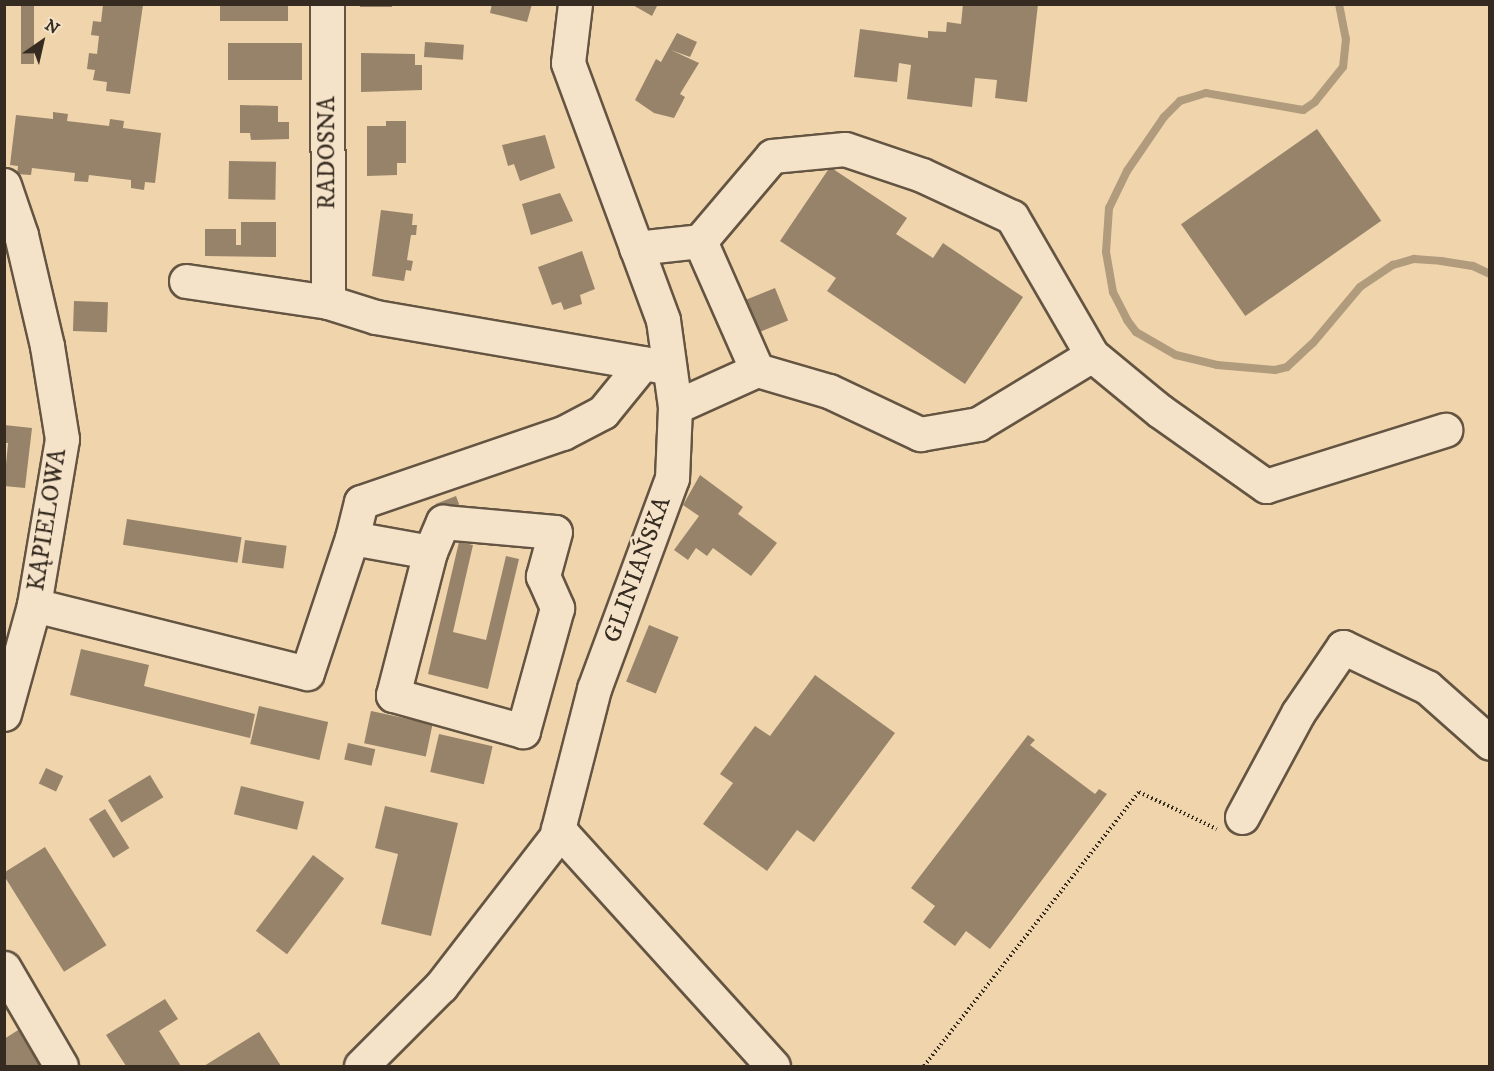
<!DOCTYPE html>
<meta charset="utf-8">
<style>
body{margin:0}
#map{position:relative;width:1494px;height:1071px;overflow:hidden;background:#f0d4ac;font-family:"IM FELL DW Pica",serif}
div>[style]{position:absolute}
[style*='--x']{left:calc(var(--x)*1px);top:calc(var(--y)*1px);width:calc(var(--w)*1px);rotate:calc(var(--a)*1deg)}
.stream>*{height:8px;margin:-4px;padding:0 4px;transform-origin:4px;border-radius:4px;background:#b09b7c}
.building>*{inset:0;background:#968369;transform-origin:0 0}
.path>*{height:4px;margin-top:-2px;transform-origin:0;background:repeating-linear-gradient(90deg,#352b20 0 1.5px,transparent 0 4.5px)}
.roads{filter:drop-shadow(2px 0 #645543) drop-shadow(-2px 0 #645543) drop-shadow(0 2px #645543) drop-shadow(0 -2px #645543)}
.minor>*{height:33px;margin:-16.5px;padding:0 16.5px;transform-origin:16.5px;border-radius:16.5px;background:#f5e3c9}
span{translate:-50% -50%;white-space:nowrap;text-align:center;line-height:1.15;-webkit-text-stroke:5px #f5e3c9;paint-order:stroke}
.street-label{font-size:24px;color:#352b20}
.frame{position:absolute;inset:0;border:6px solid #352b20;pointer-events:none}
.north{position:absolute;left:12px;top:12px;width:60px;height:60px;-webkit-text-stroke:4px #f5e3c9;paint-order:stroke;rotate:34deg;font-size:16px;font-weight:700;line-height:24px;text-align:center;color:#352b20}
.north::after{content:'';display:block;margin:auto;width:21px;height:27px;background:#352b20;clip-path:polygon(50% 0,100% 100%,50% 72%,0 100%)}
</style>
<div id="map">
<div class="stream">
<i style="--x:1339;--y:4;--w:36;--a:79"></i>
<i style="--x:1346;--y:39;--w:28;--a:96"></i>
<i style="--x:1343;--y:67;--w:45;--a:128.7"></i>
<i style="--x:1315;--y:102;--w:14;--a:146"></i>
<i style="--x:1303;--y:110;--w:98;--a:-170.1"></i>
<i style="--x:1206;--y:93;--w:27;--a:163"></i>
<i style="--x:1180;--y:101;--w:23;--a:135"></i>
<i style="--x:1164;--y:117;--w:65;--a:124.4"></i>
<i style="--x:1127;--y:171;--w:41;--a:115.9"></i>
<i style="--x:1109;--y:208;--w:44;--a:93.9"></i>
<i style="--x:1106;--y:252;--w:41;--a:80.1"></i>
<i style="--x:1113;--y:292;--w:31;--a:63"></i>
<i style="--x:1127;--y:320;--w:15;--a:53"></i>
<i style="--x:1136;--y:332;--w:46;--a:29.9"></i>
<i style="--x:1176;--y:355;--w:42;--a:13.7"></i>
<i style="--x:1217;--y:365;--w:58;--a:4.9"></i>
<i style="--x:1275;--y:370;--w:12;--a:-14"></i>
<i style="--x:1287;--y:367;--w:35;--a:-43"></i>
<i style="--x:1313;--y:343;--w:73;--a:-50"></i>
<i style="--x:1360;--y:287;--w:40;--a:-34"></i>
<i style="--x:1393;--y:265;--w:22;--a:-16"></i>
<i style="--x:1414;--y:259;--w:27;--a:4"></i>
<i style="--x:1441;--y:261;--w:32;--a:9"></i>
<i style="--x:1473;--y:266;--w:19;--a:25"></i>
</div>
<div class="building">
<i style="left:21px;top:4px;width:13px;height:60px"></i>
<i style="left:220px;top:4px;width:68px;height:17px"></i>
<i style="left:360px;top:4px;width:32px;height:3px"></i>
<i style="clip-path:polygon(492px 4px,532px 4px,527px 22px,490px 13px)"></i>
<i style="clip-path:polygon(631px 4px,658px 4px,652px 16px)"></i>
<i style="clip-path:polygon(963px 4px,1038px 4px,1027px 102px,995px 98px,997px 80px,975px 78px,972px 107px,907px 99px,911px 65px,899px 63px,897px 82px,854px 77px,860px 29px,928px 38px,928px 31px,946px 32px,947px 22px,961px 24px)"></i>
<i style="clip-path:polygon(103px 5px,143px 5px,130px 94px,106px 91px,107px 82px,93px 80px,95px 70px,87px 69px,89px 53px,97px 54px,99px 36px,91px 35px,93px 21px,101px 22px)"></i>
<i style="clip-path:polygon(677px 33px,697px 42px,690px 57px,671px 50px,699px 63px,680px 94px,685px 97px,674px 118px,654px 113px,635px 100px,656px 59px,661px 62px)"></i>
<i style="left:425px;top:42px;width:39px;height:15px;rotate:4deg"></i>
<i style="left:228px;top:43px;width:74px;height:37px"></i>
<i style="clip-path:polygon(361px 53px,415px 54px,415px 65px,422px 65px,422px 90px,361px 92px)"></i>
<i style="clip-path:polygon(240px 105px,278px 106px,278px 122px,289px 122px,289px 139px,251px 140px,250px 133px,240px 133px)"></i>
<i style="clip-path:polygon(53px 112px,68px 114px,67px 121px,109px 126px,110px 119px,124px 121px,123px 128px,161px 133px,155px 183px,145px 182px,144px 190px,131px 188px,131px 180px,89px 175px,88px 182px,74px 181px,75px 173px,32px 168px,31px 175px,17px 174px,18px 166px,10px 165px,16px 115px,53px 119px)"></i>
<i style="clip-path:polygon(386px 121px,406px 121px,406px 163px,397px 163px,397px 175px,367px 176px,367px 126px,386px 126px)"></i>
<i style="left:1317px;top:129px;width:112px;height:166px;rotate:55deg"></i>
<i style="clip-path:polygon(545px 135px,555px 168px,520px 181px,514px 164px,508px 166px,502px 145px)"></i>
<i style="left:229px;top:161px;width:47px;height:38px;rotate:1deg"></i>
<i style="clip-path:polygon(830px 167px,907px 218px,896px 234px,933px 258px,943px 243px,1023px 297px,965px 384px,827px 291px,836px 278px,780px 241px)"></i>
<i style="clip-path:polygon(560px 193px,573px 221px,531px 235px,522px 204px)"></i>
<i style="clip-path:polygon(381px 210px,413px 214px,412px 225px,417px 225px,416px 235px,411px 235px,407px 260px,413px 261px,411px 271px,406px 270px,404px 281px,372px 276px)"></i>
<i style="clip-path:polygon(241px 222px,276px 222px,276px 257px,205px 256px,205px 229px,236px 229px,236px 245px,241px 245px)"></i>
<i style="clip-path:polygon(582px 251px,595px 289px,580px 295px,582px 304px,564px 310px,561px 302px,552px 305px,538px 267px)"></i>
<i style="left:775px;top:288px;width:35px;height:42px;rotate:68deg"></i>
<i style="left:74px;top:301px;width:34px;height:30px;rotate:2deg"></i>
<i style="clip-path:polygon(4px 425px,32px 428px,25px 488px,4px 486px,8px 443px,4px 443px)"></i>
<i style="clip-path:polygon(700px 475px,743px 507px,738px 514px,777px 543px,751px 576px,713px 548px,707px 556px,696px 548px,688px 560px,674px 550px,699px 516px,683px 505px)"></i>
<i style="left:456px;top:496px;width:9px;height:22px;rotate:69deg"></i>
<i style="left:127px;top:519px;width:116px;height:26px;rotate:9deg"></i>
<i style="left:245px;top:540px;width:42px;height:23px;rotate:8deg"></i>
<i style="clip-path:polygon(459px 542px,473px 545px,453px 632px,486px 640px,506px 556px,519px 559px,488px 689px,428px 674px)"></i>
<i style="left:649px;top:625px;width:32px;height:61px;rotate:22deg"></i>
<i style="clip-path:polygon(81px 649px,149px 665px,144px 686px,255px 714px,250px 738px,70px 695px)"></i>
<i style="clip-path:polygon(815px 675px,895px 733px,814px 842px,797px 830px,767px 871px,703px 824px,733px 783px,720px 774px,755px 726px,770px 736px)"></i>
<i style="left:259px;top:706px;width:71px;height:39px;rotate:13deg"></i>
<i style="left:371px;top:711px;width:63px;height:33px;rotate:12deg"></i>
<i style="left:439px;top:734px;width:55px;height:39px;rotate:13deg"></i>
<i style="clip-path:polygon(1028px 735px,1035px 740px,1030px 745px,1095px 794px,1099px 789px,1107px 794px,990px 949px,966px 931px,955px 946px,923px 922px,935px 906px,911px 888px)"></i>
<i style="left:348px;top:743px;width:28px;height:17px;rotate:13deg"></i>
<i style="left:46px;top:768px;width:19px;height:17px;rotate:25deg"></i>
<i style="left:150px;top:775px;width:26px;height:49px;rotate:59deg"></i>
<i style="left:241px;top:786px;width:65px;height:29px;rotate:14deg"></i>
<i style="clip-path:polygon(385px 806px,458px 823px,431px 936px,381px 924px,398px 854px,375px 848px)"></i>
<i style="left:105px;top:809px;width:46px;height:19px;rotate:58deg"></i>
<i style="left:45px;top:847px;width:116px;height:50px;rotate:58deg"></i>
<i style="left:313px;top:855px;width:39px;height:95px;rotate:37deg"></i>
<i style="clip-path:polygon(165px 999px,178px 1019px,159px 1031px,181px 1066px,126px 1066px,106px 1035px)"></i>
<i style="clip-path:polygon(23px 1027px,47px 1066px,4px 1066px,4px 1039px)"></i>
<i style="clip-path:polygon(259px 1032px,281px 1066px,204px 1066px)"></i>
</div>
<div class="path">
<i style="--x:924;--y:1066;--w:348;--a:-51.9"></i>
<i style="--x:1139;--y:792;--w:86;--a:25.4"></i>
</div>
<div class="roads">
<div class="minor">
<i style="--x:327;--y:4;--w:298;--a:89.8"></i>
<i style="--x:575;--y:4;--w:59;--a:96.8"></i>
<i style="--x:568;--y:63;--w:274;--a:69.7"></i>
<i style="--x:663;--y:320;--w:88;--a:82.1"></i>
<i style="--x:675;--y:407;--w:71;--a:92.4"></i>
<i style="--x:672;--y:478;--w:225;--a:110.3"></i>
<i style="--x:594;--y:689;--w:145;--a:104.4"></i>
<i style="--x:558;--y:829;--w:320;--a:47.8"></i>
<i style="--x:4;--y:185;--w:53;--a:71.2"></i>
<i style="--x:21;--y:235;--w:114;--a:76.8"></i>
<i style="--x:47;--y:346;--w:94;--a:80.8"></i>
<i style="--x:62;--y:439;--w:168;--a:99.6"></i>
<i style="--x:34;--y:605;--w:113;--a:105.4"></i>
<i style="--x:700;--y:241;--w:141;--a:66.2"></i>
<i style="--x:636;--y:248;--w:64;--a:-6.2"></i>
<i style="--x:700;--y:241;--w:111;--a:-49.7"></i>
<i style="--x:772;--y:156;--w:73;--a:-5.5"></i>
<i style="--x:845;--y:149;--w:81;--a:18.7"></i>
<i style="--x:922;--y:175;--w:99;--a:25"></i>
<i style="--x:1012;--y:217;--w:160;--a:59.9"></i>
<i style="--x:186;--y:281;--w:144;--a:8.4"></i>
<i style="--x:328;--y:302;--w:50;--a:17.4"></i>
<i style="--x:376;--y:317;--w:288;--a:9.8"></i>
<i style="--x:675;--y:407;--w:90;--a:-24.3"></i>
<i style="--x:757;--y:370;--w:75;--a:16.3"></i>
<i style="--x:829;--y:391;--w:101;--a:25.3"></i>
<i style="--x:920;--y:434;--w:59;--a:-9.8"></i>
<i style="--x:978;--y:424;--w:133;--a:-31.2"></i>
<i style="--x:1092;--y:355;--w:88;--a:39.5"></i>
<i style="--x:1160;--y:411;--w:130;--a:35.3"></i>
<i style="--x:1266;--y:486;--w:188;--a:-17.4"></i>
<i style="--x:430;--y:552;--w:33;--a:-67"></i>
<i style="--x:443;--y:522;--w:112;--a:5.1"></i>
<i style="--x:555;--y:532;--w:46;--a:105.3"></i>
<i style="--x:543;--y:576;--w:35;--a:66"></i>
<i style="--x:557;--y:608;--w:128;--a:105.5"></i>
<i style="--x:523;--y:731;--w:135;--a:-164.5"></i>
<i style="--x:393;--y:695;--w:148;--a:-75.5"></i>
<i style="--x:430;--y:552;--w:79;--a:-169.8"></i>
<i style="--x:352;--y:538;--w:37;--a:-76"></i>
<i style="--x:361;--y:502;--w:213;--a:-18.9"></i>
<i style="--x:563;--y:433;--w:45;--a:-27.7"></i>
<i style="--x:603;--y:412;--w:63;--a:-50.8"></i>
<i style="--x:34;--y:605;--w:281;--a:14"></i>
<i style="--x:307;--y:673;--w:142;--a:-71.6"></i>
<i style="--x:1242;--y:817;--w:118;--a:-61.7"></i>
<i style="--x:1298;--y:713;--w:80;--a:-55.7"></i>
<i style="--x:1343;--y:647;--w:93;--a:25.5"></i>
<i style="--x:1427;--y:687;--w:84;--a:41.6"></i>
<i style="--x:4;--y:968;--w:113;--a:59.8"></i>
<i style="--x:361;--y:1066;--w:113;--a:-45"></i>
<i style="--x:441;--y:986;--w:196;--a:-52.3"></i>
</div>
</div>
<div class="street-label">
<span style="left:328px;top:153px;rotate:-90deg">RADOSNA</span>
<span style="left:48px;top:520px;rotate:-81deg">KĄPIELOWA</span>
<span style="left:638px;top:570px;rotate:-70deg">GLINIAŃSKA</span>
</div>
<div class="frame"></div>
<div class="north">N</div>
</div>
